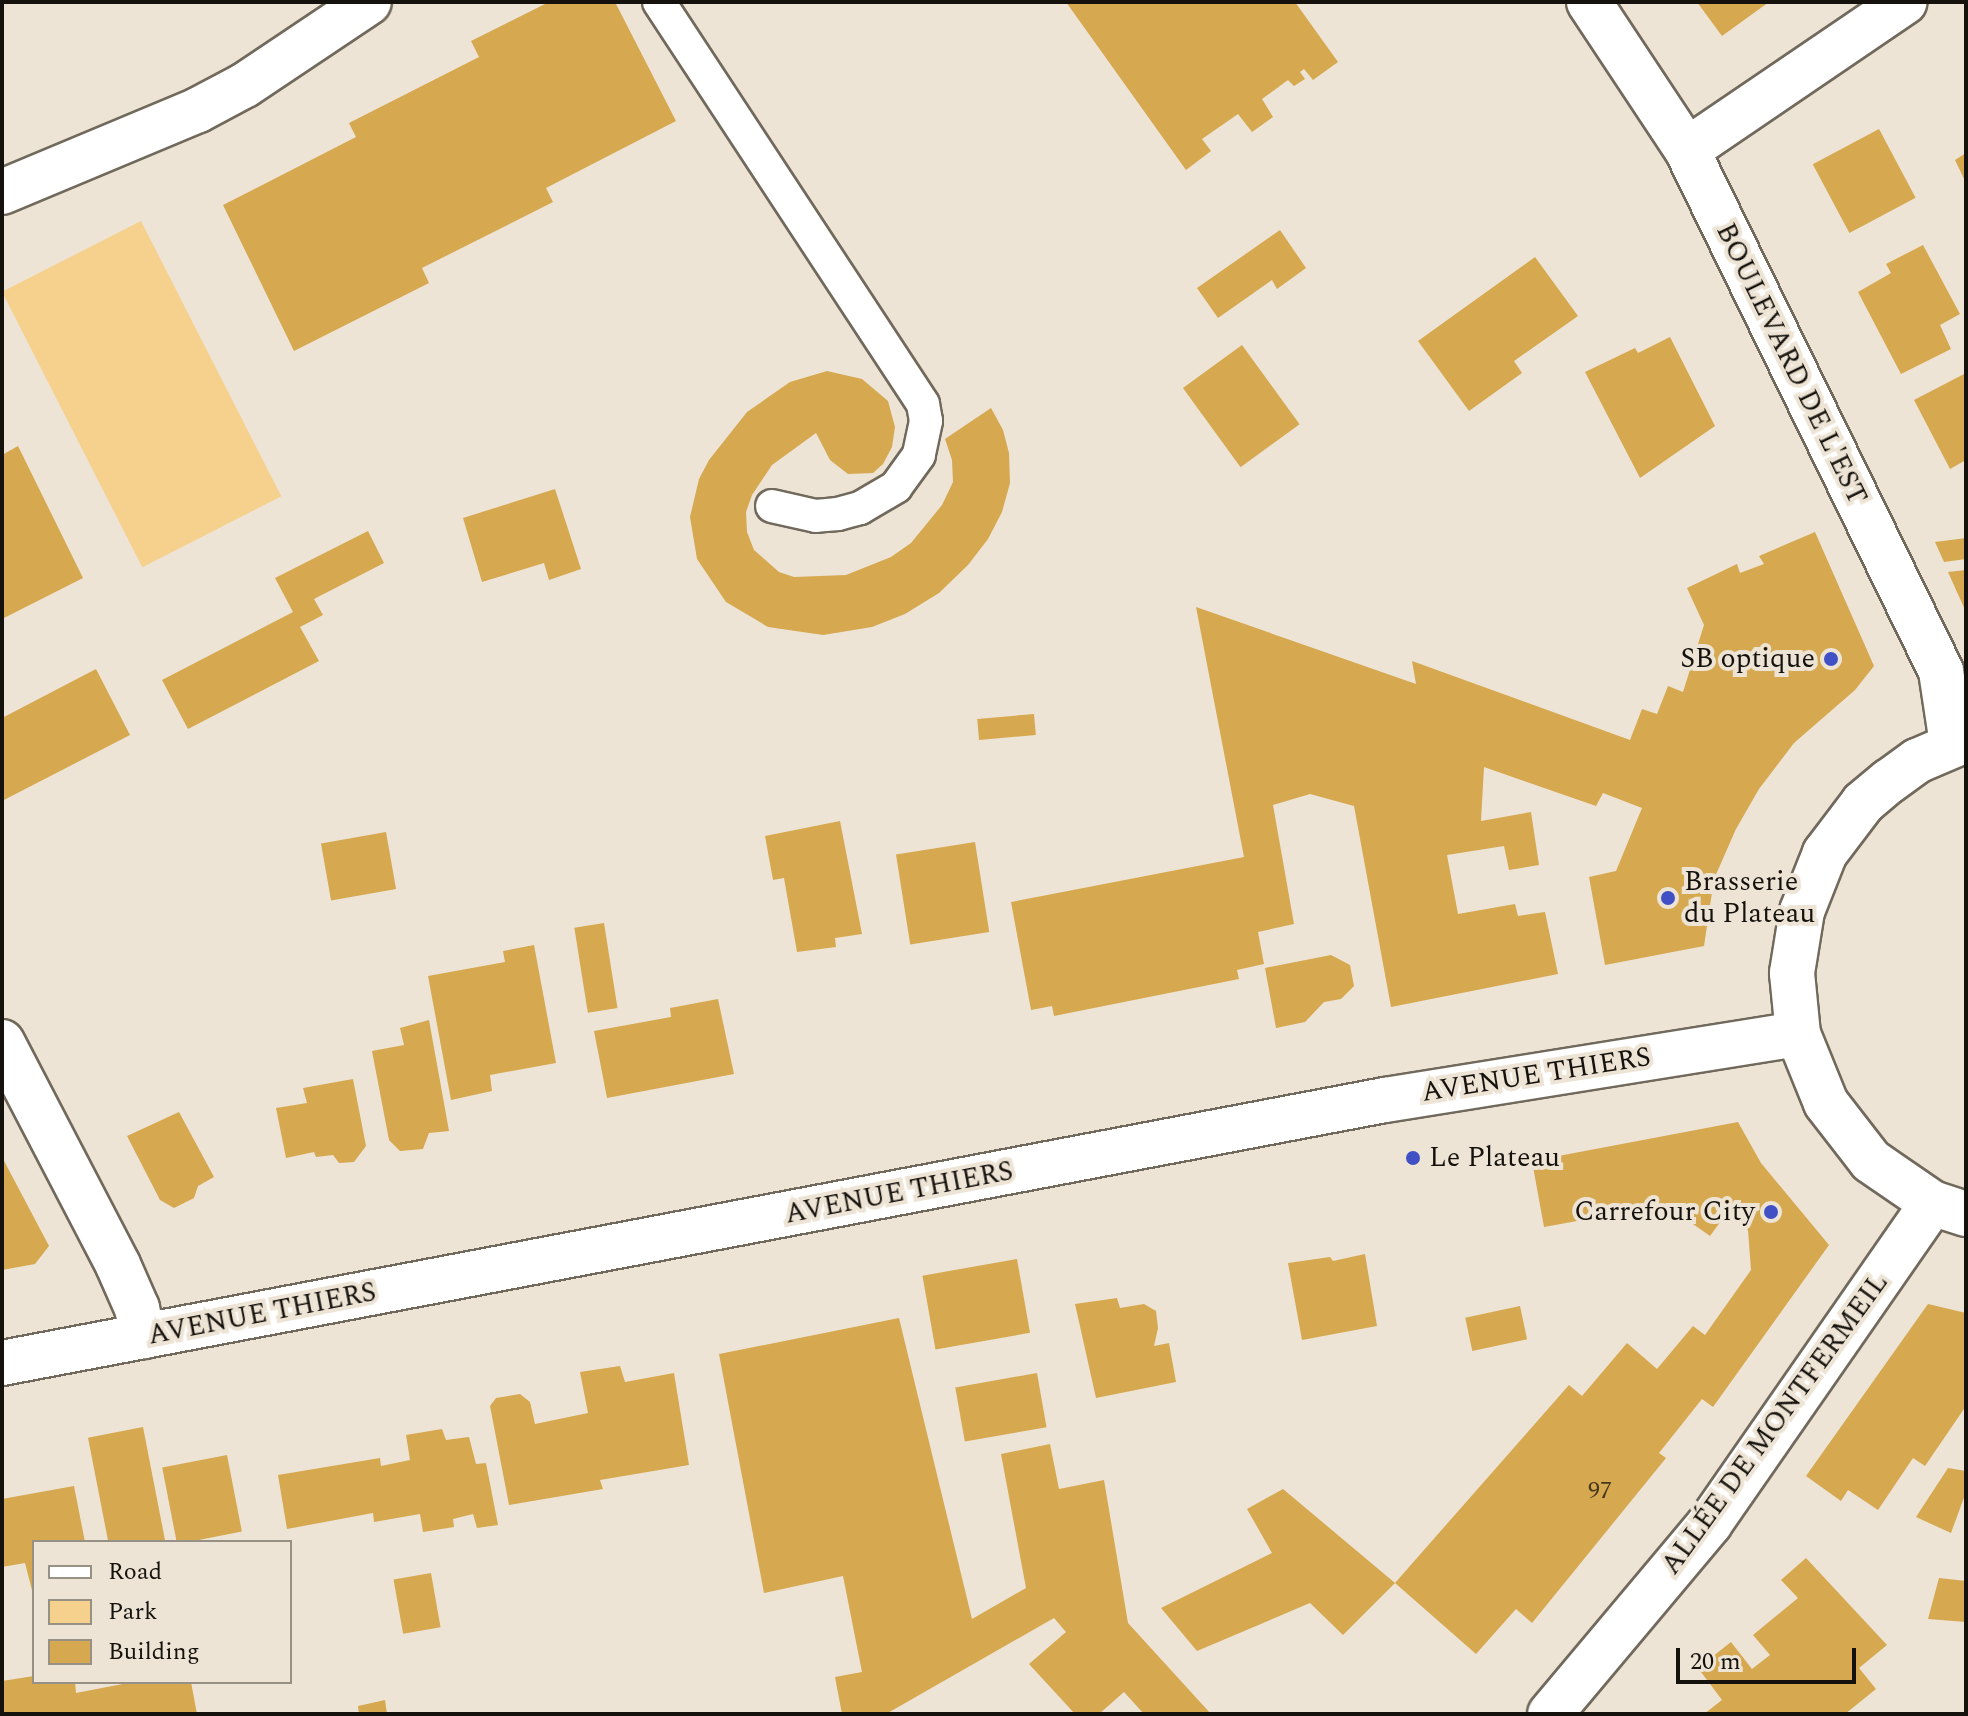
<!DOCTYPE html>
<meta charset="utf-8">
<style>
body{margin:0}
#map{position:relative;width:1968px;height:1716px;overflow:hidden;background:#ede4d5;font-family:Spectral,serif}
div>[style]{position:absolute}
[style*='--x']{left:calc(var(--x)*1px);top:calc(var(--y)*1px);width:calc(var(--w)*1px);rotate:calc(var(--a)*1deg)}
.green>*{inset:0;background:#f6d08d;transform-origin:0 0}
.building>*{inset:0;background:#d6a84f;transform-origin:0 0}
.roads{filter:drop-shadow(2px 0 #71695c) drop-shadow(-2px 0 #71695c) drop-shadow(0 2px #71695c) drop-shadow(0 -2px #71695c)}
.service>*{height:32px;margin:-16px;padding:0 16px;transform-origin:16px;border-radius:16px;background:#fff}
.minor>*{height:44px;margin:-22px;padding:0 22px;transform-origin:22px;border-radius:22px;background:#fff}
.secondary>*{height:44px;margin:-22px;padding:0 22px;transform-origin:22px;border-radius:22px;background:#fff}
.dots>*{width:22px;height:22px;translate:-50% -50%;box-sizing:border-box;border:4px solid #ede4d5;border-radius:50%}
span{translate:-50% -50%;white-space:nowrap;text-align:center;line-height:1.15;-webkit-text-stroke:8px #ede4d5;paint-order:stroke}
.number-label{font-size:24px;color:#45381e}
.number-label span{-webkit-text-stroke-width:0}
.street-label{font-size:28px;color:#15120d}
.poi-label{font-size:28px;color:#15120d}
.right{translate:-100% -50%;text-align:right}
.left{translate:0 -50%;text-align:left}
.frame{position:absolute;inset:0;border:4px solid #15120d;pointer-events:none}
.legend{position:absolute;left:32px;top:1540px;width:260px;height:144px;box-sizing:border-box;background:#ede4d5;border:2px solid #979085;margin:0;padding:10px 14px;list-style:none;font-size:24px;color:#15120d}
.legend li{display:flex;align-items:center;gap:16px;height:40px}
.legend b{width:40px;border:2px solid #979085}
.scale{position:absolute;left:1676px;top:1648px;width:180px;height:36px;box-sizing:border-box;border:4px solid #15120d;border-top:0;padding-left:10px;font-size:24px;line-height:28px;white-space:nowrap;color:#15120d;-webkit-text-stroke:6px #ede4d5;paint-order:stroke}
</style>
<div id="map">
<div class="green">
<i style="left:141px;top:221px;width:309px;height:156px;rotate:63deg"></i>
</div>
<div class="building">
<i style="clip-path:polygon(549px 2px,615px 2px,676px 121px,546px 188px,553px 202px,422px 268px,429px 283px,294px 351px,223px 205px,356px 137px,349px 123px,479px 57px,471px 41px)"></i>
<i style="clip-path:polygon(1066px 2px,1295px 2px,1338px 62px,1313px 80px,1304px 69px,1300px 72px,1305px 79px,1294px 86px,1288px 80px,1262px 99px,1273px 117px,1252px 132px,1238px 114px,1202px 139px,1211px 151px,1186px 170px)"></i>
<i style="clip-path:polygon(1697px 2px,1769px 2px,1722px 36px)"></i>
<i style="left:1879px;top:129px;width:78px;height:75px;rotate:62deg"></i>
<i style="clip-path:polygon(1966px 153px,1966px 183px,1955px 160px)"></i>
<i style="clip-path:polygon(1280px 230px,1306px 268px,1277px 289px,1272px 280px,1218px 318px,1197px 288px)"></i>
<i style="clip-path:polygon(1923px 245px,1960px 314px,1940px 325px,1951px 349px,1901px 374px,1858px 292px,1891px 273px,1886px 264px)"></i>
<i style="clip-path:polygon(1535px 257px,1578px 316px,1514px 361px,1522px 373px,1469px 411px,1418px 341px)"></i>
<i style="clip-path:polygon(1670px 337px,1715px 426px,1640px 478px,1585px 372px,1635px 348px,1638px 353px)"></i>
<i style="left:1242px;top:345px;width:98px;height:73px;rotate:54deg"></i>
<i style="clip-path:polygon(827px 371px,862px 379px,888px 401px,895px 427px,892px 447px,883px 464px,873px 473px,848px 474px,830px 460px,816px 433px,772px 465px,752px 495px,746px 512px,747px 532px,754px 550px,779px 572px,794px 577px,846px 575px,891px 557px,911px 543px,942px 505px,953px 482px,952px 460px,945px 439px,991px 408px,1003px 430px,1009px 453px,1010px 483px,1002px 512px,988px 539px,968px 565px,939px 593px,905px 614px,872px 627px,823px 635px,768px 627px,726px 602px,697px 559px,690px 517px,699px 479px,709px 460px,747px 412px,790px 382px)"></i>
<i style="clip-path:polygon(1966px 373px,1966px 460px,1950px 469px,1914px 400px)"></i>
<i style="clip-path:polygon(18px 446px,83px 578px,2px 619px,2px 455px)"></i>
<i style="clip-path:polygon(555px 489px,581px 569px,549px 580px,544px 563px,482px 582px,463px 518px)"></i>
<i style="clip-path:polygon(368px 531px,384px 563px,314px 599px,323px 615px,300px 627px,319px 661px,188px 729px,162px 680px,293px 612px,275px 578px)"></i>
<i style="clip-path:polygon(1815px 532px,1874px 666px,1855px 690px,1794px 743px,1759px 789px,1736px 829px,1714px 879px,1704px 946px,1605px 965px,1589px 877px,1616px 871px,1642px 808px,1603px 793px,1596px 806px,1484px 767px,1481px 821px,1531px 812px,1539px 865px,1509px 870px,1504px 846px,1447px 855px,1458px 914px,1515px 904px,1518px 916px,1545px 912px,1558px 974px,1391px 1007px,1354px 806px,1310px 794px,1273px 805px,1294px 924px,1258px 932px,1264px 964px,1237px 970px,1239px 979px,1054px 1016px,1052px 1006px,1031px 1010px,1011px 902px,1244px 857px,1196px 607px,1416px 684px,1412px 661px,1630px 740px,1642px 709px,1657px 714px,1668px 686px,1683px 692px,1704px 625px,1687px 588px,1737px 564px,1740px 573px,1764px 564px,1759px 556px)"></i>
<i style="clip-path:polygon(1966px 538px,1966px 559px,1944px 562px,1935px 542px)"></i>
<i style="clip-path:polygon(1966px 570px,1966px 612px,1948px 572px)"></i>
<i style="clip-path:polygon(96px 669px,130px 735px,2px 801px,2px 718px)"></i>
<i style="left:1034px;top:714px;width:21px;height:57px;rotate:85deg"></i>
<i style="clip-path:polygon(840px 821px,862px 934px,835px 938px,836px 947px,797px 952px,784px 878px,773px 880px,765px 836px)"></i>
<i style="left:386px;top:832px;width:58px;height:66px;rotate:80deg"></i>
<i style="left:975px;top:842px;width:91px;height:80px;rotate:81deg"></i>
<i style="left:604px;top:923px;width:86px;height:30px;rotate:81deg"></i>
<i style="clip-path:polygon(534px 945px,556px 1063px,490px 1075px,492px 1091px,451px 1100px,428px 976px,505px 962px,503px 951px)"></i>
<i style="clip-path:polygon(1331px 955px,1350px 965px,1354px 986px,1341px 999px,1324px 1002px,1305px 1022px,1276px 1028px,1265px 968px)"></i>
<i style="clip-path:polygon(718px 999px,734px 1074px,607px 1098px,594px 1031px,671px 1017px,670px 1008px)"></i>
<i style="clip-path:polygon(429px 1020px,449px 1131px,429px 1133px,423px 1149px,400px 1151px,389px 1140px,372px 1051px,404px 1045px,400px 1028px)"></i>
<i style="clip-path:polygon(353px 1079px,366px 1146px,354px 1162px,339px 1163px,333px 1155px,316px 1157px,314px 1152px,286px 1158px,276px 1108px,307px 1103px,303px 1088px)"></i>
<i style="clip-path:polygon(179px 1112px,214px 1177px,198px 1186px,194px 1198px,174px 1208px,160px 1200px,127px 1136px)"></i>
<i style="clip-path:polygon(1738px 1122px,1761px 1163px,1829px 1245px,1713px 1407px,1702px 1399px,1659px 1453px,1666px 1458px,1532px 1623px,1516px 1609px,1476px 1654px,1395px 1583px,1569px 1385px,1582px 1396px,1627px 1343px,1657px 1369px,1693px 1326px,1705px 1335px,1751px 1270px,1748px 1230px,1726px 1214px,1710px 1236px,1666px 1205px,1544px 1227px,1532px 1161px)"></i>
<i style="clip-path:polygon(2px 1157px,49px 1246px,35px 1264px,2px 1270px)"></i>
<i style="clip-path:polygon(1365px 1254px,1377px 1326px,1302px 1340px,1288px 1263px,1330px 1257px,1333px 1261px)"></i>
<i style="left:1017px;top:1259px;width:75px;height:96px;rotate:80deg"></i>
<i style="clip-path:polygon(1117px 1298px,1120px 1308px,1144px 1304px,1156px 1311px,1158px 1328px,1154px 1346px,1169px 1343px,1176px 1382px,1096px 1398px,1075px 1304px)"></i>
<i style="clip-path:polygon(1928px 1304px,1966px 1313px,1966px 1406px,1925px 1466px,1913px 1458px,1878px 1510px,1848px 1490px,1841px 1501px,1806px 1476px)"></i>
<i style="left:1520px;top:1306px;width:34px;height:56px;rotate:78deg"></i>
<i style="clip-path:polygon(899px 1318px,972px 1619px,1026px 1588px,1001px 1454px,1050px 1444px,1059px 1489px,1104px 1480px,1128px 1623px,1211px 1714px,1144px 1714px,1124px 1692px,1099px 1714px,1075px 1714px,1029px 1664px,1066px 1632px,1054px 1618px,886px 1714px,842px 1714px,835px 1677px,862px 1672px,843px 1576px,764px 1593px,719px 1354px)"></i>
<i style="clip-path:polygon(620px 1366px,625px 1382px,674px 1373px,689px 1465px,600px 1480px,603px 1489px,509px 1505px,490px 1406px,496px 1398px,520px 1394px,530px 1402px,535px 1424px,588px 1413px,580px 1372px)"></i>
<i style="left:1037px;top:1373px;width:55px;height:83px;rotate:80deg"></i>
<i style="left:143px;top:1427px;width:117px;height:56px;rotate:79deg"></i>
<i style="clip-path:polygon(442px 1429px,446px 1440px,469px 1437px,476px 1464px,486px 1463px,498px 1525px,477px 1528px,473px 1514px,453px 1519px,454px 1527px,423px 1532px,420px 1514px,374px 1522px,373px 1513px,287px 1529px,278px 1475px,380px 1458px,381px 1466px,410px 1460px,406px 1435px)"></i>
<i style="left:227px;top:1455px;width:78px;height:66px;rotate:79deg"></i>
<i style="clip-path:polygon(1948px 1468px,1966px 1471px,1966px 1492px,1951px 1533px,1916px 1517px)"></i>
<i style="clip-path:polygon(74px 1486px,85px 1542px,34px 1542px,33px 1594px,25px 1563px,2px 1567px,2px 1499px)"></i>
<i style="clip-path:polygon(1283px 1489px,1395px 1583px,1343px 1635px,1310px 1603px,1197px 1651px,1161px 1608px,1272px 1553px,1247px 1509px)"></i>
<i style="clip-path:polygon(1806px 1558px,1887px 1645px,1859px 1668px,1876px 1689px,1845px 1714px,1704px 1714px,1722px 1700px,1698px 1668px,1731px 1642px,1752px 1669px,1770px 1655px,1753px 1635px,1798px 1598px,1781px 1580px)"></i>
<i style="left:431px;top:1573px;width:55px;height:38px;rotate:80deg"></i>
<i style="clip-path:polygon(1939px 1578px,1966px 1581px,1966px 1622px,1928px 1619px)"></i>
<i style="clip-path:polygon(34px 1676px,34px 1682px,75px 1682px,76px 1693px,133px 1682px,191px 1682px,197px 1714px,2px 1714px,2px 1681px)"></i>
<i style="clip-path:polygon(385px 1700px,387px 1714px,359px 1714px,358px 1706px)"></i>
</div>
<div class="roads">
<div class="service">
<i style="--x:659;--y:2;--w:481;--a:56.7"></i>
<i style="--x:923;--y:404;--w:17;--a:80"></i>
<i style="--x:926;--y:421;--w:35;--a:102"></i>
<i style="--x:919;--y:455;--w:39;--a:126"></i>
<i style="--x:896;--y:487;--w:42;--a:149.7"></i>
<i style="--x:860;--y:508;--w:23;--a:165"></i>
<i style="--x:838;--y:514;--w:22;--a:175"></i>
<i style="--x:816;--y:516;--w:45;--a:-167.2"></i>
</div>
<div class="minor">
<i style="--x:1687;--y:150;--w:263;--a:-34.2"></i>
<i style="--x:2;--y:192;--w:212;--a:-22.7"></i>
<i style="--x:198;--y:110;--w:53;--a:-28"></i>
<i style="--x:245;--y:85;--w:149;--a:-33.8"></i>
<i style="--x:2;--y:1042;--w:251;--a:62.5"></i>
<i style="--x:118;--y:1265;--w:47;--a:66.2"></i>
<i style="--x:137;--y:1308;--w:29;--a:78"></i>
<i style="--x:1550;--y:1714;--w:249;--a:-50"></i>
<i style="--x:1710;--y:1523;--w:389;--a:-55.2"></i>
</div>
<div class="secondary">
<i style="--x:1589;--y:2;--w:178;--a:56.5"></i>
<i style="--x:1687;--y:150;--w:580;--a:64.01"></i>
<i style="--x:1941;--y:671;--w:74;--a:81.4"></i>
<i style="--x:1966;--y:740;--w:53;--a:156.8"></i>
<i style="--x:1917;--y:761;--w:34;--a:144"></i>
<i style="--x:1889;--y:781;--w:34;--a:140"></i>
<i style="--x:1863;--y:803;--w:63;--a:127.2"></i>
<i style="--x:1825;--y:853;--w:62;--a:111.6"></i>
<i style="--x:1802;--y:911;--w:63;--a:99.2"></i>
<i style="--x:1792;--y:973;--w:61;--a:84.4"></i>
<i style="--x:1798;--y:1034;--w:74;--a:67.9"></i>
<i style="--x:1826;--y:1103;--w:73;--a:52.2"></i>
<i style="--x:1871;--y:1161;--w:74;--a:34.5"></i>
<i style="--x:1932;--y:1203;--w:36;--a:18"></i>
<i style="--x:2;--y:1363;--w:1408;--a:-10.77"></i>
<i style="--x:1385;--y:1100;--w:418;--a:-9.1"></i>
</div>
</div>
<div class="dots">
<i style="left:1831px;top:659px;background:#4151c5"></i>
<i style="left:1668px;top:898px;background:#4151c5"></i>
<i style="left:1413px;top:1158px;background:#4151c5"></i>
<i style="left:1771px;top:1212px;background:#4151c5"></i>
</div>
<div class="number-label">
<span style="left:1600px;top:1492px">97</span>
</div>
<div class="street-label">
<span style="left:1791px;top:364px;rotate:64deg">BOULEVARD DE L'EST</span>
<span style="left:1536px;top:1075px;rotate:-9deg">AVENUE THIERS</span>
<span style="left:899px;top:1193px;rotate:-11deg">AVENUE THIERS</span>
<span style="left:262px;top:1314px;rotate:-11deg">AVENUE THIERS</span>
<span style="left:1775px;top:1424px;rotate:-54deg">ALLÉE DE MONTFERMEIL</span>
</div>
<div class="poi-label">
<span class="right" style="left:1815px;top:659px">SB optique</span>
<span class="left" style="left:1684px;top:898px">Brasserie<br>du Plateau</span>
<span class="left" style="left:1429px;top:1158px">Le Plateau</span>
<span class="right" style="left:1755px;top:1212px">Carrefour City</span>
</div>
<div class="frame"></div>
<ul class="legend">
<li><b style="height:10px;background:#fff"></b>Road</li>
<li><b style="height:22px;background:#f6d08d"></b>Park</li>
<li><b style="height:22px;background:#d6a84f"></b>Building</li>
</ul>
<div class="scale">20 m</div>
</div>
